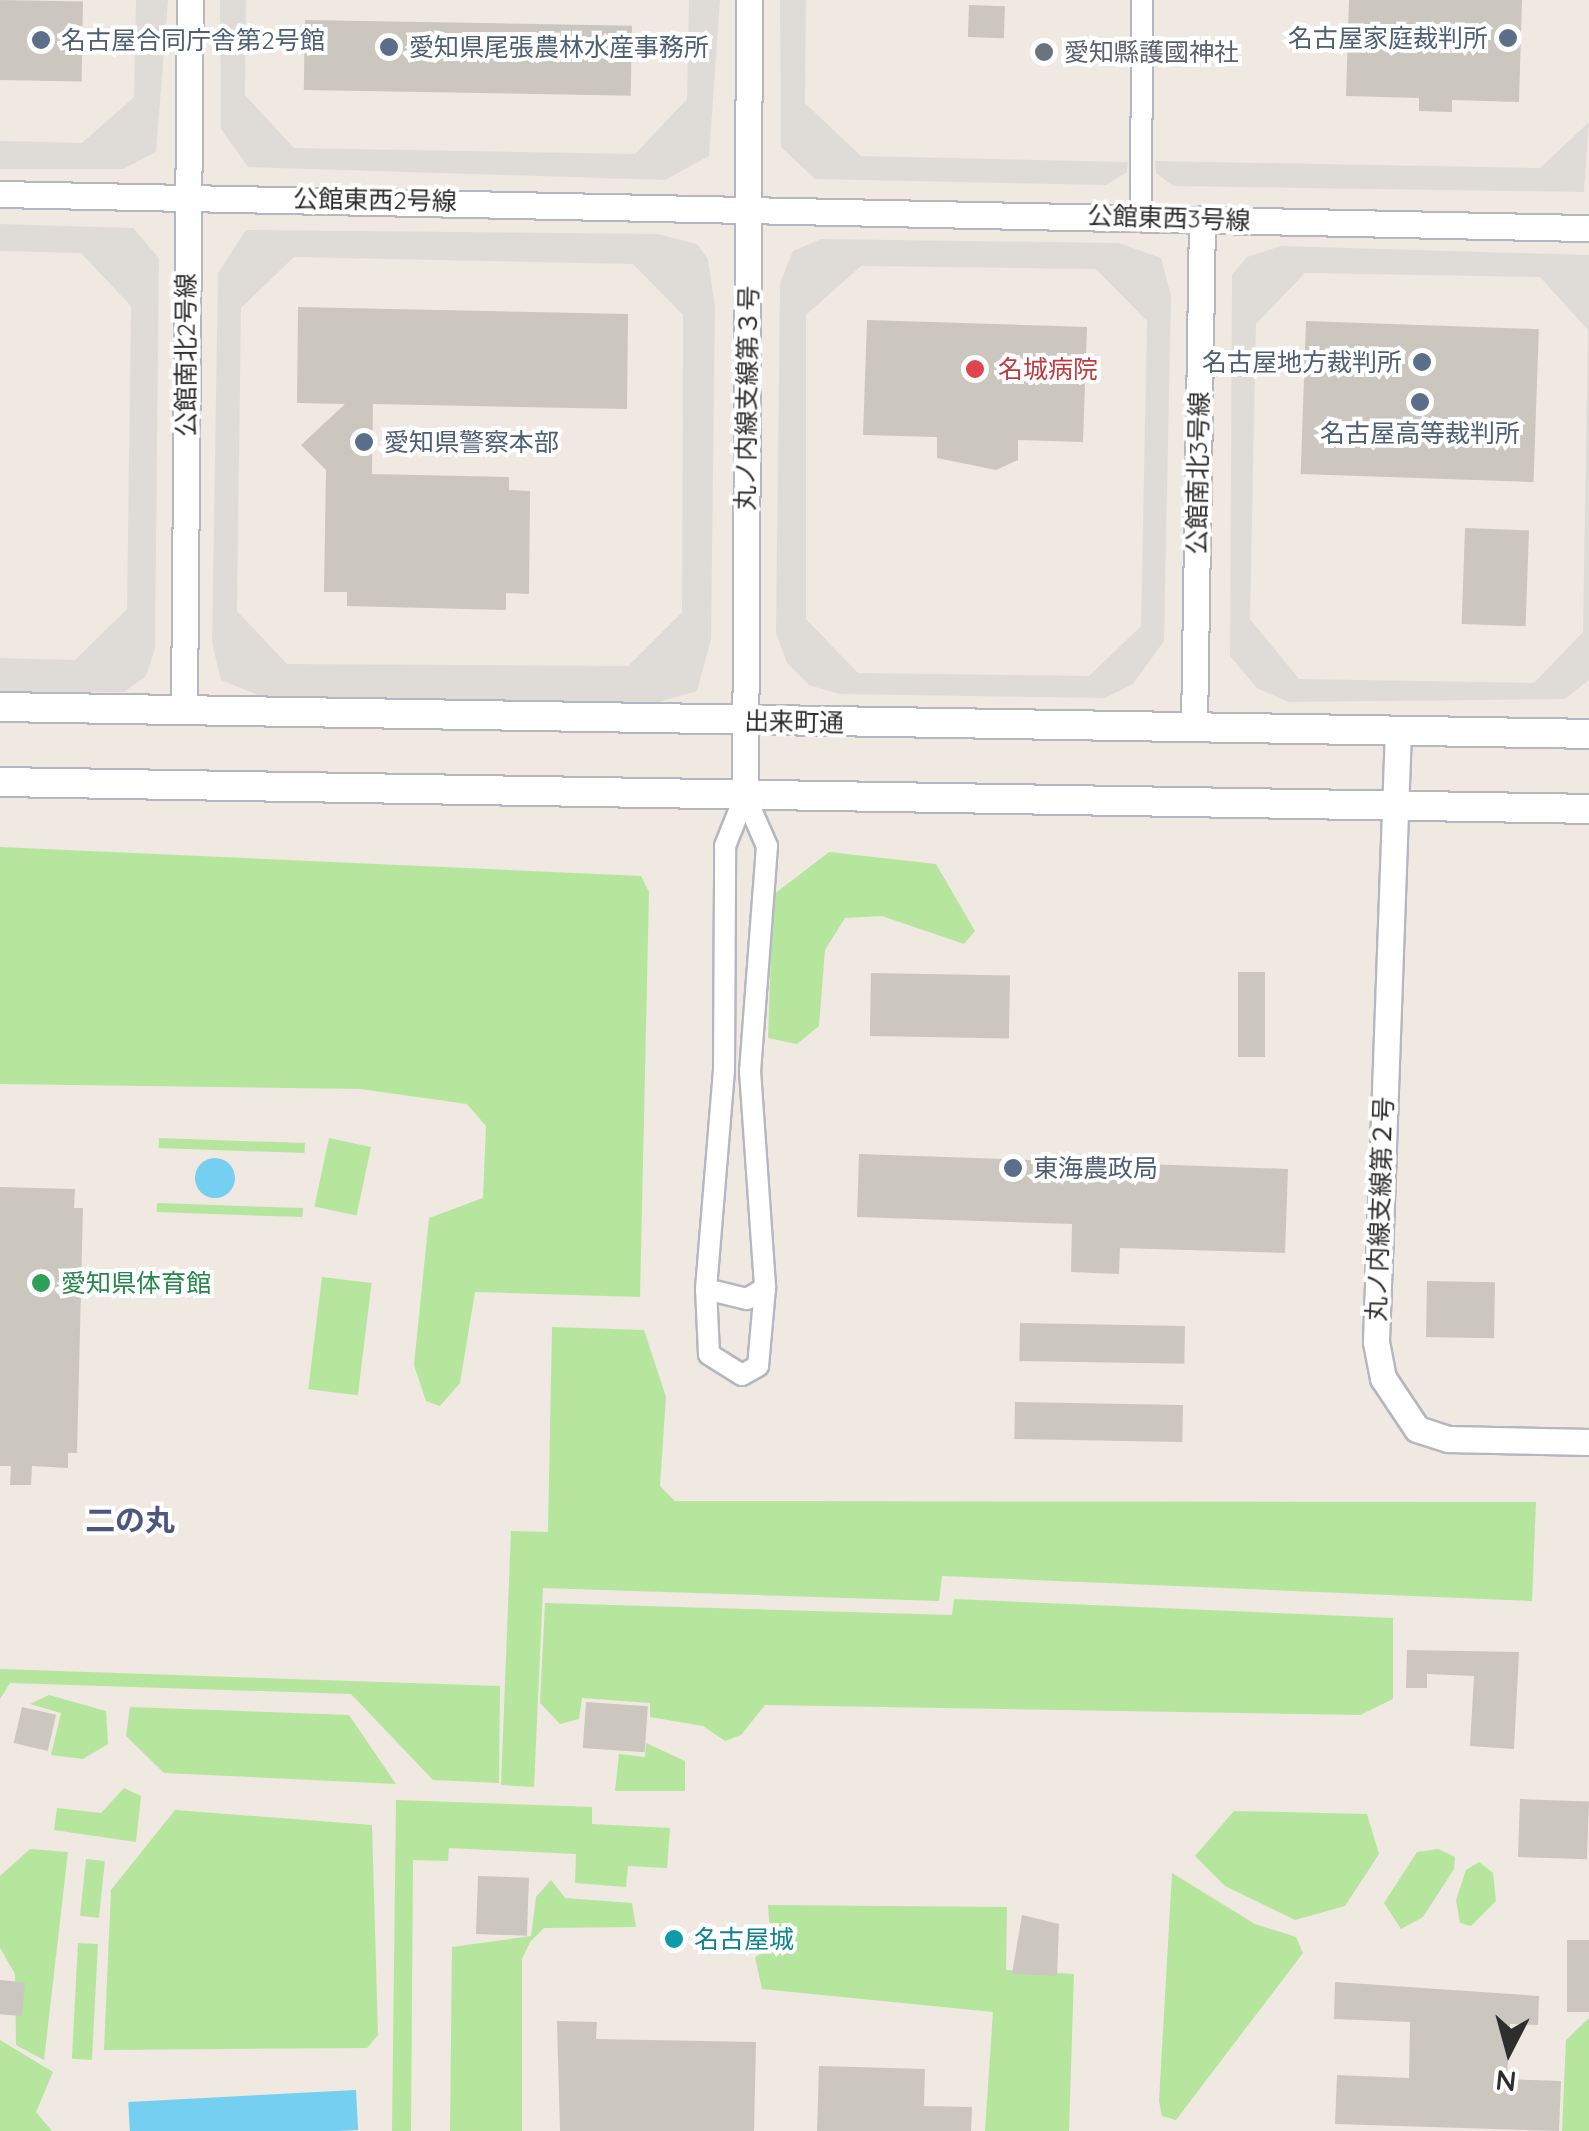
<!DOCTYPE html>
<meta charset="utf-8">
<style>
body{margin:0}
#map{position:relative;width:1589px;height:2131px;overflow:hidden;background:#efe9e1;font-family:Quicksand,"Noto Sans JP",sans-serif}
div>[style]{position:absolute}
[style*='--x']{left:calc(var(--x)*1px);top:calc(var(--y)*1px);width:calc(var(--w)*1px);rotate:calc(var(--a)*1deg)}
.green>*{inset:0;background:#b6e59e;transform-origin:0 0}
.plaza>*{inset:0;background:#dfdcd8}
.water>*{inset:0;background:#75cff0;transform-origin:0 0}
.round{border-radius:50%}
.building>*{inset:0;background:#cbc7bf;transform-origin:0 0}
.roads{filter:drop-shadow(2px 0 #b4b7c1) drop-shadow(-2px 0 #b4b7c1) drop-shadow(0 2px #b4b7c1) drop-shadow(0 -2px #b4b7c1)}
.minor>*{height:20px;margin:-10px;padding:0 10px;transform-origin:10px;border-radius:10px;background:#fff}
.tertiary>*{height:25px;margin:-12.5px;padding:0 12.5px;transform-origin:12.5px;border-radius:12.5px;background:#fff}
.secondary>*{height:28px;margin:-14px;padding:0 14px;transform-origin:14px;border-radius:14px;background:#fff}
.dots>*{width:28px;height:28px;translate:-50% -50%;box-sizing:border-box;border:5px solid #fff;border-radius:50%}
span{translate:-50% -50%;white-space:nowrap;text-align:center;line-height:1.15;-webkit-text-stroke:8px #fff;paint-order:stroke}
.service-label{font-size:25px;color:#4e5e75}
.right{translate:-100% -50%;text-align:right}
.left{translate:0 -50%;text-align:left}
.worship-label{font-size:25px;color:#5b616d}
.street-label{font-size:25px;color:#2e2e2e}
.health-label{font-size:25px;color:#be3a42}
.leisure-label{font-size:25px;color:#27864d}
.culture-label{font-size:25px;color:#0d838f}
.quarter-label{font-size:30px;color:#4d5680;font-weight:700}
.north{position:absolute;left:1459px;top:2001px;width:100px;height:100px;-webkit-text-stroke:8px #fff;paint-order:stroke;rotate:186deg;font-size:28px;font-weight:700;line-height:40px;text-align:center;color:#2e2e2e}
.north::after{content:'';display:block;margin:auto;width:35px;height:45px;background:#2e2e2e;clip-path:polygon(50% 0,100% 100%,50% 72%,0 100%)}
</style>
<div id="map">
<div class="green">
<i style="clip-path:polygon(0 847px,641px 876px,649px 892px,640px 1297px,475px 1292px,460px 1383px,440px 1406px,426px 1401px,414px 1365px,429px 1218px,483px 1198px,486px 1126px,467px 1104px,360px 1089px,0 1084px)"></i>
<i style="clip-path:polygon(829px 852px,936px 864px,975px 931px,964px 944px,882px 916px,845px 918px,825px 950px,819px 1026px,797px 1044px,768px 1038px,773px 895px)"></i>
<i style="left:159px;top:1138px;width:146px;height:10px;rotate:2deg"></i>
<i style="left:329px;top:1138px;width:43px;height:70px;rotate:12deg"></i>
<i style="left:157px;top:1203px;width:146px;height:9px;rotate:2deg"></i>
<i style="left:322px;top:1277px;width:50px;height:113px;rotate:7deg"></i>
<i style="clip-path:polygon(552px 1327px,644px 1330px,666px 1397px,660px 1486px,675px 1501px,1536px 1502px,1532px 1601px,942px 1576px,939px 1601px,543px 1588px,534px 1787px,501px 1785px,511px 1531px,548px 1532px)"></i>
<i style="clip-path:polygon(954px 1599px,1393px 1618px,1393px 1699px,1360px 1715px,765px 1705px,741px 1735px,725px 1741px,703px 1726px,650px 1717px,650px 1703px,582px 1698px,579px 1719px,560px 1724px,540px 1703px,545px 1603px,952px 1615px)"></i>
<i style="clip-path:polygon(0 1669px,500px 1686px,499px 1783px,433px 1780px,351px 1694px,10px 1683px,0 1699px)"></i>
<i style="clip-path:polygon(49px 1695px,106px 1711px,108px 1744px,83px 1759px,51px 1755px,61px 1713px,30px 1704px)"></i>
<i style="clip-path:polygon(130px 1707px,349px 1715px,396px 1784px,164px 1773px,126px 1736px)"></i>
<i style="clip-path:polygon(646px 1743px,685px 1761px,685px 1791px,615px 1791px,619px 1754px,645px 1757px)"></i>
<i style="clip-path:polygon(124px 1788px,141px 1796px,136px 1842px,54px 1830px,57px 1808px,101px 1813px)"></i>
<i style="clip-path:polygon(396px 1800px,592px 1807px,592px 1824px,670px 1828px,667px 1868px,628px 1866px,626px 1887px,575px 1883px,576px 1854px,449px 1848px,448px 1861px,413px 1860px,411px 2131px,392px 2131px)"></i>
<i style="clip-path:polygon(175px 1810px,372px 1825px,378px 2035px,367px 2048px,104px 2050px,111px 1890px)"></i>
<i style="clip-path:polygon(1234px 1811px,1367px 1814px,1379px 1854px,1345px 1906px,1295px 1920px,1225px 1886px,1195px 1856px)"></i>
<i style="clip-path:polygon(30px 1849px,68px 1852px,44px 2060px,16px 2045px,15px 1974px,0 1948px,0 1876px)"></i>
<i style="clip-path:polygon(1438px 1849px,1455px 1857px,1454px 1869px,1423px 1917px,1401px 1929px,1384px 1903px,1417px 1852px)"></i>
<i style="left:86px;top:1859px;width:19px;height:57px;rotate:6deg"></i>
<i style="clip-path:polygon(1479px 1862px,1493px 1873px,1496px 1901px,1471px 1926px,1460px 1923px,1456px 1900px,1466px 1870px)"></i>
<i style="clip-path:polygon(1172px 1873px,1255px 1924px,1296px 1937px,1303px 1953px,1176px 2120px,1162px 2116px,1159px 2101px)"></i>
<i style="clip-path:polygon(551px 1880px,565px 1898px,632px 1903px,636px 1927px,544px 1928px,530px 1942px,522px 1959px,522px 2131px,450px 2131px,452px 1947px,531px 1936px,536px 1897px)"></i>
<i style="clip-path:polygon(768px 1905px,1007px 1907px,1006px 1970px,1074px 1974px,1069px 2131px,985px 2131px,993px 2012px,762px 1989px,755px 1957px,771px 1948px)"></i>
<i style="left:78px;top:1943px;width:20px;height:116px;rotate:3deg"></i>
<i style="clip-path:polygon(1589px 2018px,1589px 2131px,1562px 2131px,1566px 2040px)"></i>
<i style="clip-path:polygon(0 2040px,53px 2072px,36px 2112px,52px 2131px,0 2131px)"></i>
</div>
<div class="plaza">
<i style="clip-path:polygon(136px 0,168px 0,156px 152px,123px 169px,0 169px,0 141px,82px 143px,134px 97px)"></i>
<i style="clip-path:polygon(220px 0,246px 0,245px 95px,294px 148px,635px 154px,687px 99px,689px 0,720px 0,709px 156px,665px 180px,248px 167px,221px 129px)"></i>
<i style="clip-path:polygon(780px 0,806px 0,805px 103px,861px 156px,1128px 162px,1127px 172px,1106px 185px,815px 179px,781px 147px)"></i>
<i style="clip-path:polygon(1589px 122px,1584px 192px,1173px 186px,1156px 173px,1155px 161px,1540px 168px)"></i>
<i style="clip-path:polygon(0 224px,133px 228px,159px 258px,155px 648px,146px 676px,124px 692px,0 693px,0 658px,75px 660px,127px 609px,131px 306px,81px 253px,0 251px)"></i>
<i style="clip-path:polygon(evenodd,246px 230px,658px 234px,697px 244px,708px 259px,715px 308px,711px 639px,697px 691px,656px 703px,260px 696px,221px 680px,212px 643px,218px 273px,246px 230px,294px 257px,633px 264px,683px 315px,682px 612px,628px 666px,287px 664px,237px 611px,241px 308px,294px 257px)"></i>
<i style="clip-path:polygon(evenodd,821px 239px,1119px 243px,1161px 258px,1171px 296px,1164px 641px,1133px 684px,1105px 698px,839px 694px,809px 685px,787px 663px,776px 633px,780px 283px,793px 251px,821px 239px,861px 266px,1096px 269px,1147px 321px,1141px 626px,1089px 676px,858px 673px,806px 619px,806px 315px,861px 266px)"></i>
<i style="clip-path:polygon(evenodd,1281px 246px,1589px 255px,1589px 680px,1565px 699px,1288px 702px,1257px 688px,1230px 656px,1232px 275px,1247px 257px,1281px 246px,1305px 273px,1540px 277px,1588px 330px,1583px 632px,1534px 683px,1299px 679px,1250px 619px,1256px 324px,1305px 273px)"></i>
</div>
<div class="water">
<i class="round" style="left:195px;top:1158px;width:40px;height:40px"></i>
<i style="left:356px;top:2090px;width:40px;height:228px;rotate:87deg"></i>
</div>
<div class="building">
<i style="left:0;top:0;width:83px;height:80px;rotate:1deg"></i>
<i style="clip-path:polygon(1349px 0,1522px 0,1519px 102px,1452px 100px,1452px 112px,1419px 111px,1419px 98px,1346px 96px)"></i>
<i style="left:969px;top:5px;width:36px;height:32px;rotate:2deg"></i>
<i style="left:305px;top:20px;width:327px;height:70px;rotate:1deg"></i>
<i style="clip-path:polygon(298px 307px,628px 314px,627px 409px,373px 404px,372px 474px,509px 477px,509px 490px,530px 491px,529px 594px,506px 593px,506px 610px,347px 606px,347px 592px,324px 592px,326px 470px,301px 445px,345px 404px,297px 403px)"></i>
<i style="clip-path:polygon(867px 320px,1087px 327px,1083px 442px,1018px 440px,1018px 460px,996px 470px,937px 458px,937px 437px,863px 435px)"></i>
<i style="left:1306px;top:321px;width:233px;height:153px;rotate:2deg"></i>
<i style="left:1465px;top:528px;width:64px;height:96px;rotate:2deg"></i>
<i style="left:1238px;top:972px;width:27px;height:85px"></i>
<i style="left:871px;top:973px;width:139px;height:63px;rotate:1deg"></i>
<i style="clip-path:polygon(859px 1154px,1288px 1169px,1285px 1253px,1120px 1248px,1119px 1274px,1071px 1272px,1072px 1224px,857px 1217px)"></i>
<i style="clip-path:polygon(0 1187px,75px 1189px,74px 1208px,83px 1208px,77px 1453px,68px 1453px,68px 1468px,32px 1466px,31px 1485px,10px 1485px,11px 1466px,0 1466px)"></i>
<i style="left:1427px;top:1281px;width:68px;height:56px;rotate:1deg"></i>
<i style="left:1020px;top:1323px;width:165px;height:38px;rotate:1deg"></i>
<i style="left:1015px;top:1402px;width:168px;height:37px;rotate:1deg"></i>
<i style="clip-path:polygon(1407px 1650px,1519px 1652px,1514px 1749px,1470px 1746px,1474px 1676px,1427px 1674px,1427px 1688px,1406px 1688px)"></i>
<i style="left:586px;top:1702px;width:62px;height:46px;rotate:4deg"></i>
<i style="left:22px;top:1707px;width:35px;height:37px;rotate:13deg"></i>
<i style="left:1520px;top:1799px;width:69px;height:58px;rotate:2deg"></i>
<i style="left:478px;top:1876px;width:51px;height:58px;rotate:2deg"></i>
<i style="clip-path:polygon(1022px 1915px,1059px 1924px,1057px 1976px,1012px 1974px)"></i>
<i style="left:1567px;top:1940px;width:22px;height:72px"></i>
<i style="left:0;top:1980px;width:25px;height:34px;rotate:5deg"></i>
<i style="clip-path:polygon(1335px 1982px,1539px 1996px,1538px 2025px,1510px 2024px,1507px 2079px,1561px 2081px,1559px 2131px,1335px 2124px,1337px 2075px,1409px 2078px,1410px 2022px,1334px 2019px)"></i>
<i style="clip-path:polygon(557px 2021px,597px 2022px,596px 2039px,756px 2042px,754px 2131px,560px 2131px)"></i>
<i style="clip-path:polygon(819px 2066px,925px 2069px,924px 2106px,972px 2107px,971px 2131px,817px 2131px)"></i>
</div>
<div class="roads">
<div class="minor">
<i style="--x:1141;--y:217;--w:217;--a:-89.7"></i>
<i style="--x:745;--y:796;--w:55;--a:66.3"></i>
<i style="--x:767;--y:846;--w:226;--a:94.3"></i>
<i style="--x:750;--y:1071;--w:218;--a:86"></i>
<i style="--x:765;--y:1288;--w:78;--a:95.1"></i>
<i style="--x:758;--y:1366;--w:18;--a:151"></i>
<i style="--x:742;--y:1375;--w:39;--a:-148"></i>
<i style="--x:709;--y:1354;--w:65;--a:-92.6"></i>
<i style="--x:706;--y:1289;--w:220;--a:-85.3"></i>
<i style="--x:724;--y:1070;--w:224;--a:-89.7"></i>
<i style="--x:725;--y:846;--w:54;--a:-68.2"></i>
<i style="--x:706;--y:1289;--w:42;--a:13.7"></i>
<i style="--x:747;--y:1299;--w:21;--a:-31"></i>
</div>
<div class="tertiary">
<i style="--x:0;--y:194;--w:1589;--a:1.23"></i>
<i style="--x:184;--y:709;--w:709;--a:-89.52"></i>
<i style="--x:1194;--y:727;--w:508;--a:-89.1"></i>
<i style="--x:1398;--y:729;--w:613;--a:92.06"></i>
<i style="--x:1376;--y:1342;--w:37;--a:79"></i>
<i style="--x:1383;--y:1378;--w:61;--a:56.3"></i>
<i style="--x:1417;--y:1429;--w:33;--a:18"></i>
<i style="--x:1448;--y:1439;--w:141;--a:1.2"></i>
<i style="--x:745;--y:796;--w:796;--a:-89.71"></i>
</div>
<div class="secondary">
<i style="--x:0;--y:707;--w:1589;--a:0.97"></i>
<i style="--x:0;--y:782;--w:1589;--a:0.97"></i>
</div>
</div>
<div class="dots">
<i style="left:1508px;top:38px;background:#5c6f8a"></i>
<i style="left:41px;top:40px;background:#5c6f8a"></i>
<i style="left:389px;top:47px;background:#5c6f8a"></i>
<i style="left:1044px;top:52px;background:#6b7280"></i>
<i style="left:1422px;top:362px;background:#5c6f8a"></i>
<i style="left:975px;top:369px;background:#e0444e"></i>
<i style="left:1420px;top:402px;background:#5c6f8a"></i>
<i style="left:364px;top:442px;background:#5c6f8a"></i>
<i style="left:1013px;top:1168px;background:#5c6f8a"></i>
<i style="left:41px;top:1283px;background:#2e9e5b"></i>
<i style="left:674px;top:1939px;background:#0f9aa8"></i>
</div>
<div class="service-label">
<span class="right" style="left:1488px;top:38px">名古屋家庭裁判所</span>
<span class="left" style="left:61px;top:40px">名古屋合同庁舎第2号館</span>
<span class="left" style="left:409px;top:47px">愛知県尾張農林水産事務所</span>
<span class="right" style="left:1402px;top:362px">名古屋地方裁判所</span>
<span style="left:1420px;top:433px">名古屋高等裁判所</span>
<span class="left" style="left:384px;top:442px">愛知県警察本部</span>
<span class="left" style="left:1033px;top:1168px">東海農政局</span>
</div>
<div class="worship-label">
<span class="left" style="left:1064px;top:52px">愛知縣護國神社</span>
</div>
<div class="street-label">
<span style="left:375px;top:200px;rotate:1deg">公館東西2号線</span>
<span style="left:1169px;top:218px;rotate:2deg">公館東西3号線</span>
<span style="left:186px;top:355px;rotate:-90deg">公館南北2号線</span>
<span style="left:747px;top:398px;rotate:-89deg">丸ノ内線支線第３号</span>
<span style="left:1198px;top:473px;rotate:-89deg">公館南北3号線</span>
<span style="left:794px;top:722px;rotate:1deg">出来町通</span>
<span style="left:1380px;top:1209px;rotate:-88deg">丸ノ内線支線第２号</span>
</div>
<div class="health-label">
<span class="left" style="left:998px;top:369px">名城病院</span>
</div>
<div class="leisure-label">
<span class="left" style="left:61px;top:1283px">愛知県体育館</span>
</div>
<div class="culture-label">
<span class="left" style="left:694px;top:1939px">名古屋城</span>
</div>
<div class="quarter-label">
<span style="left:130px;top:1520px">二の丸</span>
</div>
<div class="north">N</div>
</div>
